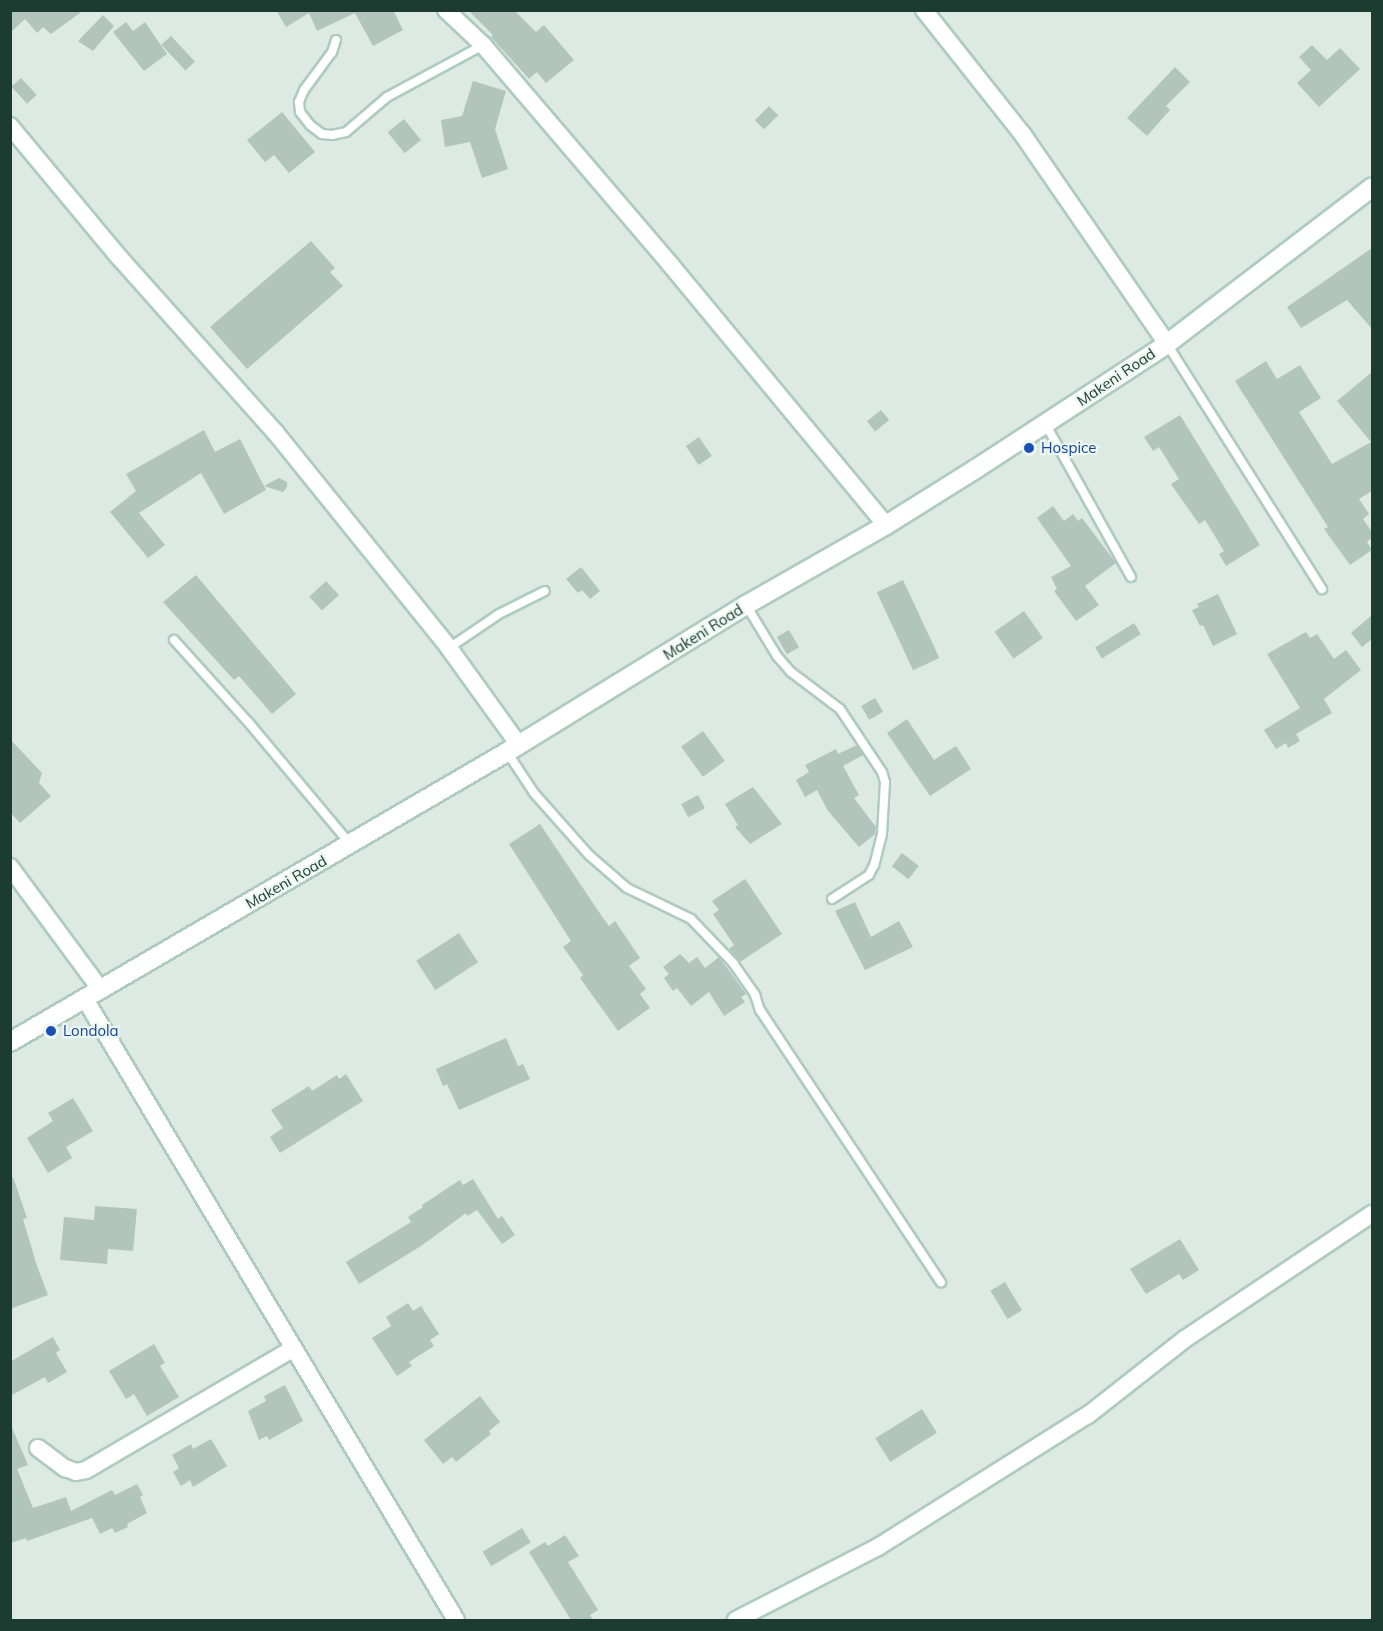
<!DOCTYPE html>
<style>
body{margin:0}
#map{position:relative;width:1383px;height:1631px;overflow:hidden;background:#dceae3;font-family:Mulish,sans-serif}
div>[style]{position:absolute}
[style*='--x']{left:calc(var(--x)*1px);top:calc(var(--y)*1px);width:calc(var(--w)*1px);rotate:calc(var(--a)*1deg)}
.building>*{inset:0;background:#b1c5bc;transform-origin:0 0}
.roads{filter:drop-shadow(2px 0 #aecbbf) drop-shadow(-2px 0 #aecbbf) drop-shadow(0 2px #aecbbf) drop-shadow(0 -2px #aecbbf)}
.lane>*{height:8px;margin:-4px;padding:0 4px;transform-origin:4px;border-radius:4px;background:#fff}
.street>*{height:16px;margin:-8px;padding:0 8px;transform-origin:8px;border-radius:8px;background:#fff}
.secondary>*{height:18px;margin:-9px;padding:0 9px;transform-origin:9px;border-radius:9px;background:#fff}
.dots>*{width:16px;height:16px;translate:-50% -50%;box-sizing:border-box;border:3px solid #ecf7f1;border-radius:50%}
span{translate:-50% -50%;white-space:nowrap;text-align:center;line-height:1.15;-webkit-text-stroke:4.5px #ecf7f1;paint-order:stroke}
.street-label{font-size:15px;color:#1c3b31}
.transit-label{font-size:15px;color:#164399}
.left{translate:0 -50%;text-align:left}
.frame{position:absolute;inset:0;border:12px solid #1c3b31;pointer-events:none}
</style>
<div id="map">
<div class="building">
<i style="clip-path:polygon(10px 10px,84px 10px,51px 34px,43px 27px,37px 33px,25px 19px,10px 33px)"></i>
<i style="clip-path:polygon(276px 10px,393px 10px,403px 30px,373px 46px,355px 13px,317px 31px,309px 13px,286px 27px)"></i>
<i style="clip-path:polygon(468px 10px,514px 10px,536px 32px,544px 25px,574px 60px,546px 83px,537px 72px,529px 79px,491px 37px,493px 35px)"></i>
<i style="clip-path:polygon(103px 15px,114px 26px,93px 51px,78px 41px)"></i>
<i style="clip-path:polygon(126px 22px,133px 31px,145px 22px,167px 54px,144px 71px,113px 32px)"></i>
<i style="left:171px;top:36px;width:35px;height:13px;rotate:47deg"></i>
<i style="clip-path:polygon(1312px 45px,1327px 60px,1340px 48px,1360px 69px,1319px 107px,1297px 83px,1311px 70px,1299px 57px)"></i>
<i style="clip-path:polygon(1175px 67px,1190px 82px,1166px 106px,1170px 110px,1147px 136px,1127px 118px)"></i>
<i style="left:21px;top:78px;width:23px;height:13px;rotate:47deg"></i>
<i style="clip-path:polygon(473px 81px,506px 91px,495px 129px,508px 169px,482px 178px,470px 142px,445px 147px,441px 120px,462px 116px)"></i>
<i style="left:769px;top:106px;width:13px;height:20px;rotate:45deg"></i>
<i style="clip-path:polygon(282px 112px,315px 152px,289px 173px,274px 155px,265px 162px,247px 140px)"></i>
<i style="left:404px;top:119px;width:27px;height:21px;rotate:51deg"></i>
<i style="clip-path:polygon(311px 241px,335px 268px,330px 272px,343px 286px,247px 369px,210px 327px)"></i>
<i style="clip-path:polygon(1372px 248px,1372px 329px,1347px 300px,1301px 328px,1287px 307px)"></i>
<i style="clip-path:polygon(1266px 361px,1277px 379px,1300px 365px,1321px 398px,1299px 412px,1332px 464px,1371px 442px,1337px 401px,1372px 372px,1372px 491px,1359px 499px,1369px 514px,1363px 519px,1372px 532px,1372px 537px,1367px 542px,1372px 550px,1350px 565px,1324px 529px,1328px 527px,1235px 381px)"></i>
<i style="left:881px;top:410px;width:13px;height:18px;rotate:51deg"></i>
<i style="clip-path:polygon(1180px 415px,1260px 545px,1226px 566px,1219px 554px,1224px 551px,1205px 520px,1199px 524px,1171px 484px,1179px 479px,1159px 447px,1153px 451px,1144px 437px)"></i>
<i style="clip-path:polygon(204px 430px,215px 452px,240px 439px,266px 490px,224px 514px,201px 473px,139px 513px,165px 545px,148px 558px,110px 512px,136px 491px,126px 474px)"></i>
<i style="left:699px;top:437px;width:23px;height:16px;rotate:56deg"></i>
<i style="clip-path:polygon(279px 478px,287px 482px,287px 487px,283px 492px,264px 486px)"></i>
<i style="clip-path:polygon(1053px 506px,1064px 521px,1073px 514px,1078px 521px,1082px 518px,1116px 563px,1085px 586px,1099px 605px,1076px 621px,1054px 591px,1057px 589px,1051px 577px,1071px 566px,1037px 518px)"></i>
<i style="clip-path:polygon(581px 567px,600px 591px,590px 599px,582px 590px,578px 593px,566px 579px)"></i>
<i style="clip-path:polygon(196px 575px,296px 694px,272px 714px,239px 676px,234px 680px,163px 602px)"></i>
<i style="left:903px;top:580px;width:86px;height:29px;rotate:65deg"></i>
<i style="left:326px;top:581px;width:19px;height:23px;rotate:47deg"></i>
<i style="clip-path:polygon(1218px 594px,1237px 634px,1213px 646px,1203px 625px,1200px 626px,1192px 610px,1199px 607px,1197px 604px)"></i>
<i style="left:1024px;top:611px;width:33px;height:36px;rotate:55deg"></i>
<i style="clip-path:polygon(1372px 615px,1372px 639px,1362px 647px,1351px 633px)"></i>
<i style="left:1134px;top:623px;width:13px;height:46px;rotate:58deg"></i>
<i style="left:789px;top:630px;width:20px;height:14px;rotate:60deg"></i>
<i style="clip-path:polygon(1306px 632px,1310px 638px,1317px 634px,1334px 659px,1346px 650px,1361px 670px,1324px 699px,1332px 713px,1296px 734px,1300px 741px,1288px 748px,1286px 743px,1276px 749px,1264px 730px,1300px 708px,1267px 654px)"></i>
<i style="left:875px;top:698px;width:16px;height:16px;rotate:60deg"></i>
<i style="clip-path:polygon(907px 719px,934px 760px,956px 746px,971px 769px,930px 796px,887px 733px)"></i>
<i style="left:703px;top:731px;width:37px;height:27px;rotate:54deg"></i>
<i style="clip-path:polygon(10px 739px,42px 773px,39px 783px,51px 796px,20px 823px,10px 812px)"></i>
<i style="clip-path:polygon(857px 745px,863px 755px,843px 766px,859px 795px,854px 798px,876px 827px,875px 834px,859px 847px,828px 811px,817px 790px,805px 797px,796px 780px,809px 772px,805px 765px,836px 749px,838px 754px)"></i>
<i style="clip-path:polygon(753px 787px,782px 824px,750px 844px,735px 827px,738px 825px,725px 804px)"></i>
<i style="left:698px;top:795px;width:15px;height:19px;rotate:62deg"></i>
<i style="clip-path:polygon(540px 824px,603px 918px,609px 926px,615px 921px,640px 958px,629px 966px,646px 989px,640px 994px,650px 1008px,618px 1031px,580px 978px,583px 975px,563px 947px,571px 941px,509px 844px)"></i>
<i style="left:902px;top:853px;width:21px;height:17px;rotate:37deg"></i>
<i style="clip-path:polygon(745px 879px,782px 934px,740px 962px,729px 949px,734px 945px,713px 914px,719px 910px,712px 901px)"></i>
<i style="clip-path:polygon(855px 902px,871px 937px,899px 921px,913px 947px,865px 970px,835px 911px)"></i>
<i style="left:459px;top:933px;width:35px;height:51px;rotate:57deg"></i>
<i style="clip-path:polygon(680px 954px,689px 963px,697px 957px,705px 968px,719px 957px,746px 994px,741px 997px,745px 1002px,724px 1016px,709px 992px,691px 1006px,677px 988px,673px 991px,664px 978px,669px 974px,663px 967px)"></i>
<i style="clip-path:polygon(506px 1038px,518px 1066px,523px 1064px,530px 1079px,459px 1110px,447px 1084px,443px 1086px,436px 1069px)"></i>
<i style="clip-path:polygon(346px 1074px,363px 1101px,280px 1153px,270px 1137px,283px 1128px,271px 1110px,309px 1086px,312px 1091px,337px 1075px,339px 1079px)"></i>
<i style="clip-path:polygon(73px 1098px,93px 1131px,66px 1147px,72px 1158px,48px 1173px,27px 1138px,53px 1121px,48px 1113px)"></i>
<i style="clip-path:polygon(13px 1177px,27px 1218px,23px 1219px,37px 1266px,48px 1295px,10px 1309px,10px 1178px)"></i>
<i style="clip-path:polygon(473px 1179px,498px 1219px,502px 1216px,515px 1235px,502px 1244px,477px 1210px,467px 1216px,466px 1213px,421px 1246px,359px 1284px,346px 1262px,411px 1222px,408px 1217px,423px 1207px,422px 1205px,460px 1180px,463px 1185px)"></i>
<i style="clip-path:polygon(95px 1206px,137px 1209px,133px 1251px,108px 1249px,107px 1264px,60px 1260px,64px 1217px,94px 1220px)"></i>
<i style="clip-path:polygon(1180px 1239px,1199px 1270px,1183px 1280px,1179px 1274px,1146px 1294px,1130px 1269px)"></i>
<i style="left:1005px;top:1282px;width:33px;height:17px;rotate:59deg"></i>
<i style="clip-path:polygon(408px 1303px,413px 1311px,421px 1306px,439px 1334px,430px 1340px,434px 1346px,409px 1362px,412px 1366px,397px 1376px,372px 1338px,391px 1326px,386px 1317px)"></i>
<i style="clip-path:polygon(53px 1337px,60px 1350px,56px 1353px,67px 1372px,48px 1383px,45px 1377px,10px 1396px,10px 1362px)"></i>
<i style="clip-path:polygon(154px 1344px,165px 1363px,160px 1366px,179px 1397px,147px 1416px,134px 1394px,126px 1399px,109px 1371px)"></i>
<i style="clip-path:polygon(285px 1385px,303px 1421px,269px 1440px,267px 1436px,259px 1440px,248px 1411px,266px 1401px,264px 1396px)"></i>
<i style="clip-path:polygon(480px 1396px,500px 1422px,489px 1431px,491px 1434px,456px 1462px,452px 1457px,443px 1464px,424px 1440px)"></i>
<i style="left:922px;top:1409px;width:28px;height:55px;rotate:58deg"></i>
<i style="clip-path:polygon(10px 1423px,28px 1465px,17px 1469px,33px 1508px,66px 1497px,71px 1511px,112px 1490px,115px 1495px,137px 1484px,143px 1495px,140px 1497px,147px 1513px,127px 1524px,128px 1527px,115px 1533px,112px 1528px,100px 1534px,92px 1518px,27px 1541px,26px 1538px,10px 1543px)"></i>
<i style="clip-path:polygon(211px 1439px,227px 1466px,193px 1487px,190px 1480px,181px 1486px,173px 1472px,179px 1468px,172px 1455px,191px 1444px,193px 1449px)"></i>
<i style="left:522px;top:1528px;width:17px;height:46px;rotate:59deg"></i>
<i style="clip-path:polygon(565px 1535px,579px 1556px,568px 1562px,598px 1610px,590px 1615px,593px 1620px,571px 1620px,529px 1552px,545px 1542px,548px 1546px)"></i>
</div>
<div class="roads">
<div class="lane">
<i style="--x:336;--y:40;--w:13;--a:108"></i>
<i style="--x:332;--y:52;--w:47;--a:126.4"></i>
<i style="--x:304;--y:90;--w:13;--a:113"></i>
<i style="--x:299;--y:102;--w:10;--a:84"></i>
<i style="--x:300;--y:112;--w:16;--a:52"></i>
<i style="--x:310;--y:125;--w:15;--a:37"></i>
<i style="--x:322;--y:134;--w:10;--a:6"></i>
<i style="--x:332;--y:135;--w:14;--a:-12"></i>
<i style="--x:346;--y:132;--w:54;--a:-40.5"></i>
<i style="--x:387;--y:97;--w:109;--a:-28.4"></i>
<i style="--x:1167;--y:344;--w:290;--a:57.7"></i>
<i style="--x:1046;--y:425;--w:174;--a:60.8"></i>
<i style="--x:746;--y:605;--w:60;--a:58.7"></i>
<i style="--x:777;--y:656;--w:21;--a:49"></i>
<i style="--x:791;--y:672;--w:61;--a:37.1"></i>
<i style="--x:840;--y:709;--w:76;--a:56.3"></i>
<i style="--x:882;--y:772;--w:10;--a:73"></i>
<i style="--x:885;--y:782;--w:52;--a:93.3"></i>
<i style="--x:882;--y:834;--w:32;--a:104"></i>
<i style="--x:874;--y:865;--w:11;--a:117"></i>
<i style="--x:869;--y:875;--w:44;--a:147"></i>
<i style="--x:174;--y:640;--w:112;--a:47.9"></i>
<i style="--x:249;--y:723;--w:158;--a:50.1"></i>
<i style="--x:449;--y:648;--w:60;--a:-34.2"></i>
<i style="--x:499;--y:614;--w:51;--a:-26.6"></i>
<i style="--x:507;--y:752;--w:49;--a:56.6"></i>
<i style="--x:534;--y:793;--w:83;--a:48.4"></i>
<i style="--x:589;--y:855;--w:50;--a:41"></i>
<i style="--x:627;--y:888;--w:71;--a:25.8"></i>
<i style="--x:691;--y:919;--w:61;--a:46.3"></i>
<i style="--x:733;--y:963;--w:39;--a:55"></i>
<i style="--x:755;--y:995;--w:16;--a:72"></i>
<i style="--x:760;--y:1010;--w:327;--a:56.4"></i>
</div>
<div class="street">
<i style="--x:446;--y:10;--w:51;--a:43.4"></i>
<i style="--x:483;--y:45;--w:288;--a:49.5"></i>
<i style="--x:670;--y:264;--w:339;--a:50.4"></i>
<i style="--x:924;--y:10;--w:159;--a:51.6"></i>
<i style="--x:1023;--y:135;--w:254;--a:55.4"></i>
<i style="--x:10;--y:126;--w:169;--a:50.3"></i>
<i style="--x:118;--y:256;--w:236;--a:48.3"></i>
<i style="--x:275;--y:432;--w:277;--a:51.1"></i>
<i style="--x:449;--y:648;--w:120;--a:54.2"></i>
<i style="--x:10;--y:867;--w:153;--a:53.5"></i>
<i style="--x:85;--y:999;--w:723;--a:59.14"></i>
<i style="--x:38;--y:1448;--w:34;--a:37"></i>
<i style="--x:65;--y:1468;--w:12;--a:20"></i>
<i style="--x:76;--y:1472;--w:10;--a:-11"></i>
<i style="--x:86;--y:1470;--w:241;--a:-30.4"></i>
<i style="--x:736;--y:1620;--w:160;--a:-27.2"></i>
<i style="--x:878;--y:1547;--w:248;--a:-32.2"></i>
<i style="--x:1088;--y:1415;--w:123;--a:-38.1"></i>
<i style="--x:1185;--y:1339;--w:225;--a:-33.8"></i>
</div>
<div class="secondary">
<i style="--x:10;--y:1042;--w:575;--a:-30.26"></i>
<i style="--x:507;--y:752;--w:281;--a:-31.6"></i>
<i style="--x:746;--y:605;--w:161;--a:-29.7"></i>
<i style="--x:886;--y:525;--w:104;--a:-32"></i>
<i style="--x:974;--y:470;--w:230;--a:-33.1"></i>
<i style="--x:1167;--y:344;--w:258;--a:-37.4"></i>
</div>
</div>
<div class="dots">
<i style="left:1029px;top:448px;background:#1a4fb4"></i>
<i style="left:51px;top:1031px;background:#1a4fb4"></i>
</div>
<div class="street-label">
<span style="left:1116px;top:377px;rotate:-34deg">Makeni Road</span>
<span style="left:703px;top:632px;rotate:-32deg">Makeni Road</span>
<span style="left:286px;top:882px;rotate:-30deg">Makeni Road</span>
</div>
<div class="transit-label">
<span class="left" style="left:1041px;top:448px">Hospice</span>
<span class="left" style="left:63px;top:1031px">Londola</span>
</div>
<div class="frame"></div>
</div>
